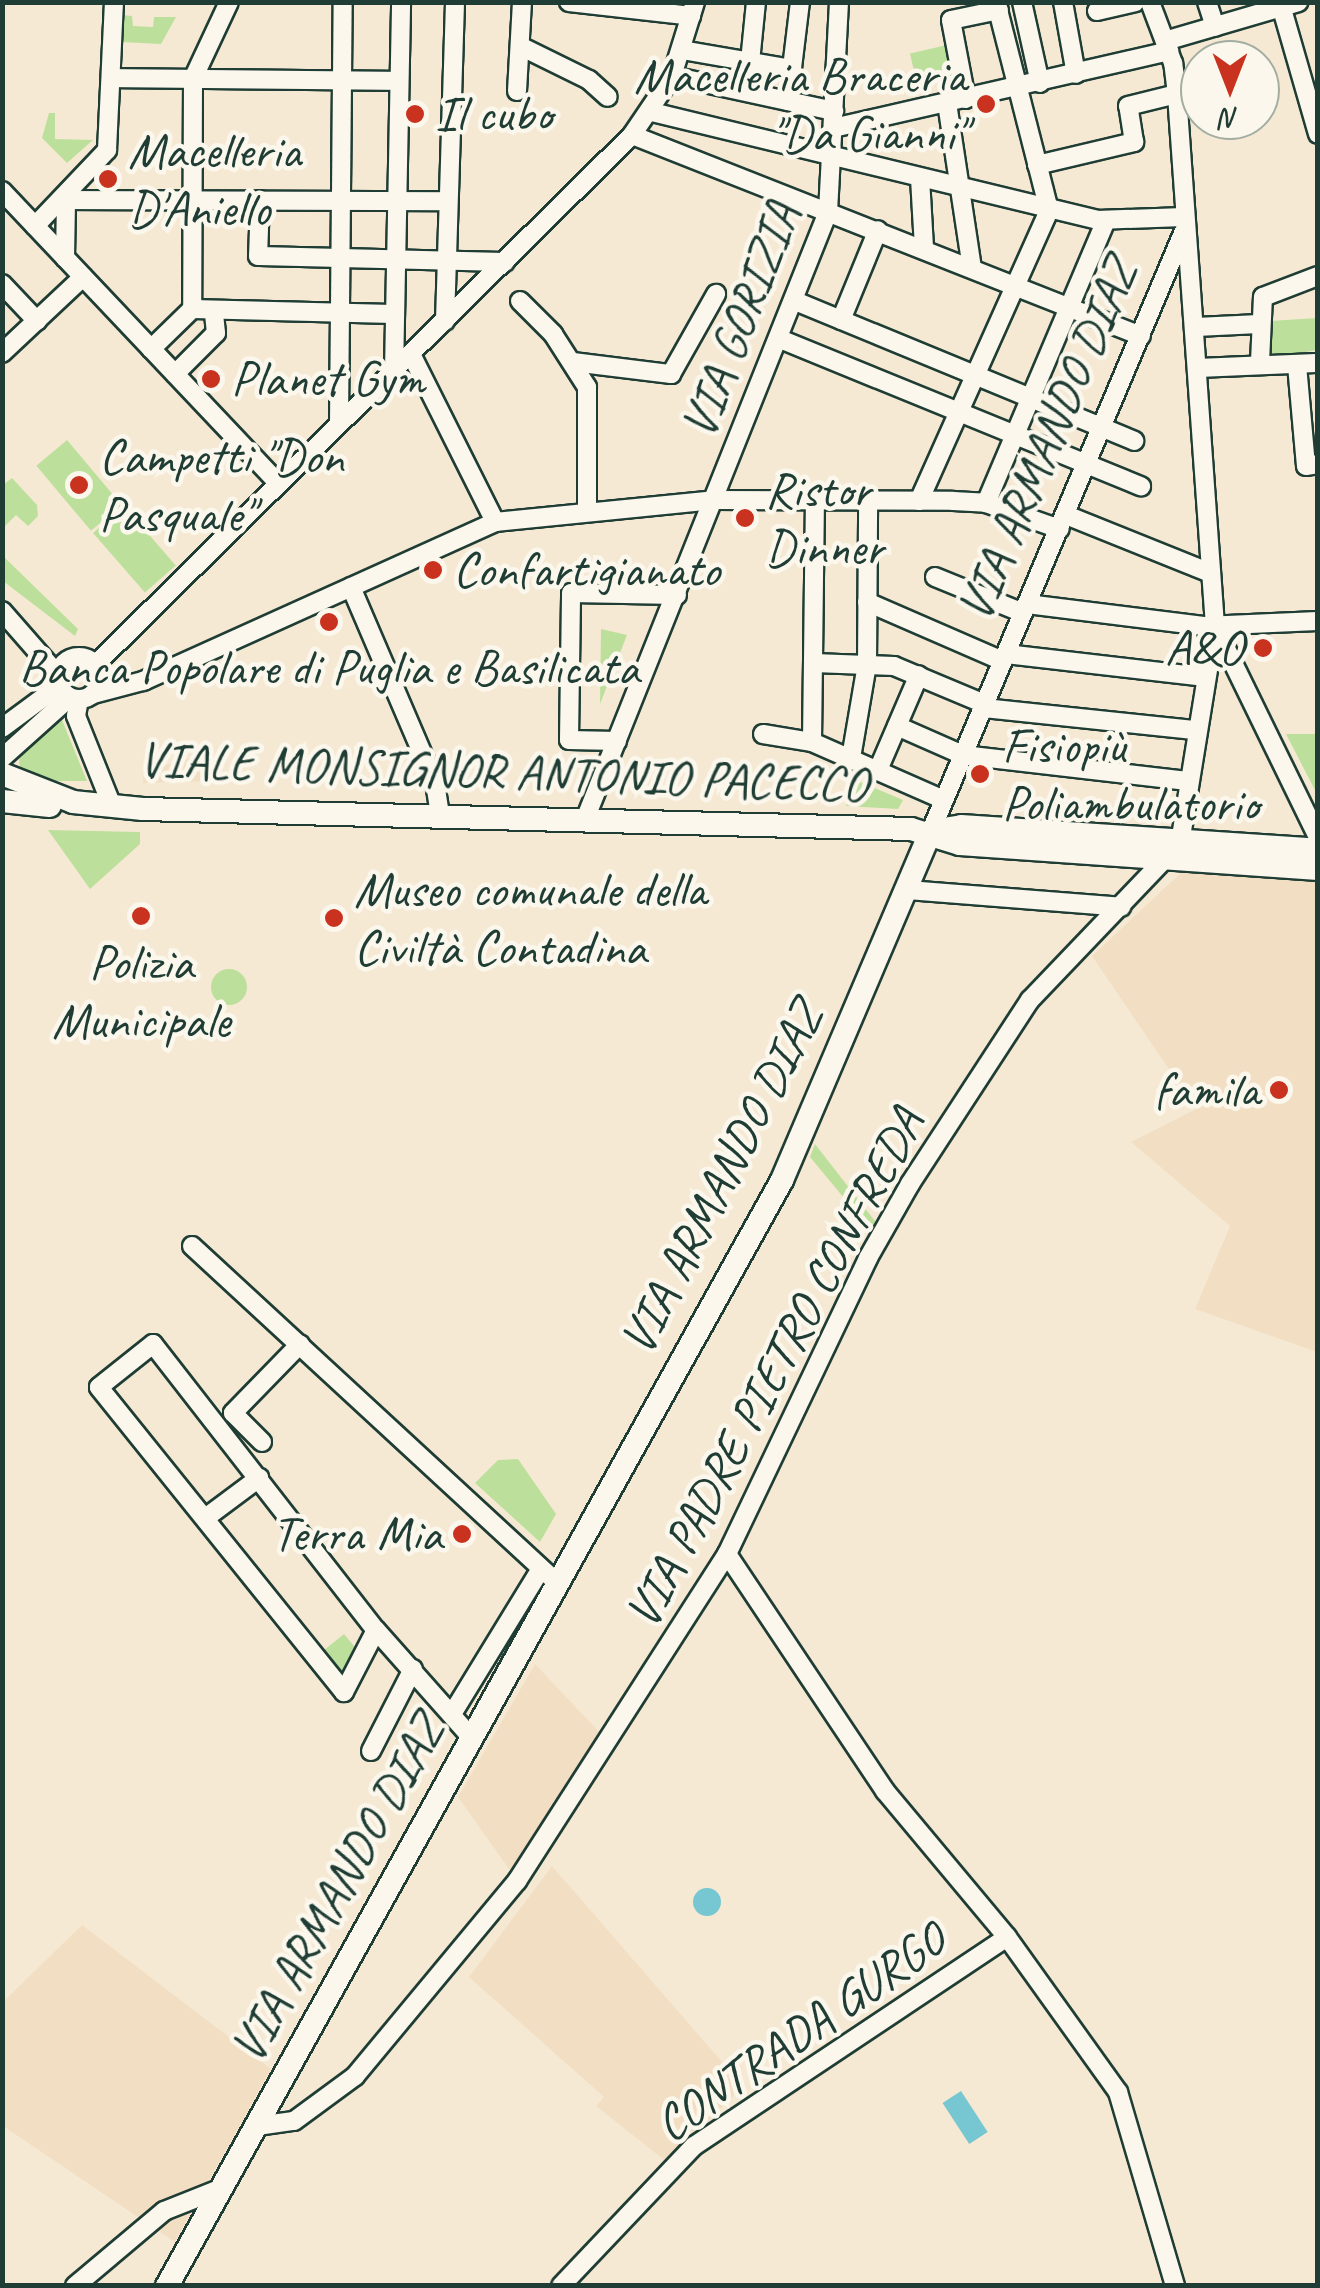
<!DOCTYPE html>
<meta charset="utf-8">
<style>
body{margin:0}
#map{position:relative;width:1320px;height:2288px;overflow:hidden;background:#f6e9d4;font-family:Caveat,sans-serif}
div>[style]{position:absolute}
[style*='--x']{left:calc(var(--x)*1px);top:calc(var(--y)*1px);width:calc(var(--w)*1px);rotate:calc(var(--a)*1deg)}
.built>*{inset:0;background:#f2dfc3}
.green>*{inset:0;background:#bce09b;transform-origin:0 0}
.round{border-radius:50%}
.water>*{inset:0;background:#77c7d2;transform-origin:0 0}
.roads{filter:drop-shadow(2px 0 #1f3d34) drop-shadow(-2px 0 #1f3d34) drop-shadow(0 2px #1f3d34) drop-shadow(0 -2px #1f3d34)}
.minor>*{height:18px;margin:-9px;padding:0 9px;transform-origin:9px;border-radius:9px;background:#fbf7ec}
.minor>.ring{margin:-9px;padding:0;box-sizing:content-box;background:none;border:18px solid #fbf7ec;border-radius:50%}
.major>*{height:22px;margin:-11px;padding:0 11px;transform-origin:11px;border-radius:11px;background:#fbf7ec}
.dots>*{width:28px;height:28px;translate:-50% -50%;box-sizing:border-box;border:5px solid #fbf7ec;border-radius:50%}
span{translate:-50% -50%;white-space:nowrap;text-align:center;line-height:1.15;-webkit-text-stroke:9px #fbf7ec;paint-order:stroke}
.poi-label{font-size:50px;color:#1f3d34}
.right{translate:-100% -50%;text-align:right}
.left{translate:0 -50%;text-align:left}
.street-label{font-size:50px;color:#1f3d34}
.frame{position:absolute;inset:0;border:5px solid #1f3d34;pointer-events:none}
.north{position:absolute;left:1180px;top:40px;width:100px;height:100px;box-sizing:border-box;background:#fbf7ec;border:2px solid #a3ada2;border-radius:50%;rotate:180deg;font-size:28px;font-weight:700;line-height:40px;text-align:center;color:#1f3d34}
.north::after{content:'';display:block;margin:auto;width:35px;height:45px;background:#c8321e;clip-path:polygon(50% 0,100% 100%,50% 72%,0 100%)}
</style>
<div id="map">
<div class="built">
<i style="clip-path:polygon(214px 752px,211px 781px,143px 783px,144px 771px)"></i>
<i style="clip-path:polygon(1185px 869px,1317px 876px,1317px 1352px,1195px 1309px,1230px 1226px,1131px 1142px,1196px 1109px,1092px 956px)"></i>
<i style="clip-path:polygon(535px 1664px,604px 1737px,511px 1872px,458px 1797px)"></i>
<i style="clip-path:polygon(552px 1866px,743px 2086px,668px 2163px,596px 2106px,604px 2097px,469px 1977px)"></i>
<i style="clip-path:polygon(82px 1925px,271px 2069px,175px 2242px,3px 2126px,3px 2002px)"></i>
</div>
<div class="green">
<i style="clip-path:polygon(122px 15px,132px 16px,133px 26px,153px 27px,154px 17px,176px 17px,161px 44px,121px 42px)"></i>
<i style="left:947px;top:45px;width:23px;height:38px;rotate:77deg"></i>
<i style="clip-path:polygon(49px 113px,55px 113px,55px 139px,93px 140px,67px 163px,42px 138px)"></i>
<i style="clip-path:polygon(1317px 318px,1317px 350px,1269px 359px,1270px 321px)"></i>
<i style="left:67px;top:440px;width:85px;height:40px;rotate:50deg"></i>
<i style="clip-path:polygon(12px 478px,37px 505px,38px 516px,28px 526px,16px 515px,3px 528px,3px 485px)"></i>
<i style="left:124px;top:506px;width:79px;height:41px;rotate:49deg"></i>
<i style="clip-path:polygon(3px 556px,78px 629px,75px 636px,3px 581px)"></i>
<i style="clip-path:polygon(601px 629px,627px 635px,600px 704px)"></i>
<i style="clip-path:polygon(62px 720px,87px 781px,33px 781px,20px 773px,19px 755px)"></i>
<i style="clip-path:polygon(1286px 734px,1317px 734px,1317px 794px)"></i>
<i style="clip-path:polygon(858px 781px,903px 800px,898px 809px,846px 806px)"></i>
<i style="clip-path:polygon(48px 830px,140px 832px,140px 844px,90px 889px)"></i>
<i class="round" style="left:211px;top:969px;width:36px;height:36px"></i>
<i style="clip-path:polygon(815px 1144px,878px 1225px,873px 1233px,810px 1157px)"></i>
<i style="clip-path:polygon(518px 1459px,556px 1514px,540px 1542px,475px 1483px,498px 1460px)"></i>
<i style="clip-path:polygon(344px 1634px,358px 1651px,343px 1678px,318px 1655px)"></i>
</div>
<div class="water">
<i class="round" style="left:693px;top:1888px;width:28px;height:28px"></i>
<i style="left:961px;top:2091px;width:49px;height:22px;rotate:57deg"></i>
</div>
<div class="roads">
<div class="minor">
<i style="--x:229;--y:2;--w:85;--a:115.1"></i>
<i style="--x:193;--y:79;--w:230;--a:90.2"></i>
<i style="--x:192;--y:309;--w:202;--a:1.4"></i>
<i style="--x:569;--y:2;--w:123;--a:6.5"></i>
<i style="--x:1022;--y:2;--w:83;--a:77.5"></i>
<i style="--x:1063;--y:2;--w:73;--a:79.8"></i>
<i style="--x:1207;--y:2;--w:26;--a:72"></i>
<i style="--x:1282;--y:9;--w:130;--a:73.9"></i>
<i style="--x:1097;--y:11;--w:39;--a:-13"></i>
<i style="--x:1165;--y:41;--w:139;--a:-16.3"></i>
<i style="--x:520;--y:46;--w:77;--a:26.2"></i>
<i style="--x:589;--y:80;--w:25;--a:42"></i>
<i style="--x:682;--y:50;--w:112;--a:9.8"></i>
<i style="--x:750;--y:62;--w:60;--a:-84.3"></i>
<i style="--x:672;--y:76;--w:166;--a:12.2"></i>
<i style="--x:112;--y:78;--w:287;--a:0.6"></i>
<i style="--x:517;--y:91;--w:89;--a:-86.8"></i>
<i style="--x:966;--y:99;--w:80;--a:-100.8"></i>
<i style="--x:951;--y:20;--w:49;--a:-11.8"></i>
<i style="--x:788;--y:101;--w:100;--a:-83.1"></i>
<i style="--x:947;--y:103;--w:167;--a:81.4"></i>
<i style="--x:652;--y:112;--w:458;--a:13.6"></i>
<i style="--x:1097;--y:220;--w:87;--a:-2"></i>
<i style="--x:833;--y:128;--w:345;--a:-12.9"></i>
<i style="--x:632;--y:135;--w:547;--a:21.55"></i>
<i style="--x:1037;--y:165;--w:100;--a:-13.3"></i>
<i style="--x:1134;--y:142;--w:36;--a:-99"></i>
<i style="--x:1128;--y:106;--w:50;--a:-13.8"></i>
<i style="--x:920;--y:178;--w:70;--a:86.7"></i>
<i style="--x:2;--y:191;--w:402;--a:46.6"></i>
<i style="--x:66;--y:200;--w:381;--a:0.2"></i>
<i style="--x:260;--y:200;--w:56;--a:92"></i>
<i style="--x:258;--y:256;--w:247;--a:1.4"></i>
<i style="--x:35;--y:226;--w:105;--a:-46.5"></i>
<i style="--x:107;--y:150;--w:148;--a:-87.3"></i>
<i style="--x:65;--y:258;--w:58;--a:-89"></i>
<i style="--x:2;--y:284;--w:51;--a:46.6"></i>
<i style="--x:520;--y:301;--w:47;--a:45"></i>
<i style="--x:553;--y:334;--w:63;--a:57.3"></i>
<i style="--x:587;--y:387;--w:125;--a:90"></i>
<i style="--x:795;--y:301;--w:367;--a:22.4"></i>
<i style="--x:841;--y:320;--w:97;--a:-67.7"></i>
<i style="--x:445;--y:321;--w:319;--a:-88.2"></i>
<i style="--x:1196;--y:327;--w:63;--a:-2.7"></i>
<i style="--x:780;--y:339;--w:390;--a:22.2"></i>
<i style="--x:151;--y:349;--w:57;--a:-44.3"></i>
<i style="--x:2;--y:353;--w:111;--a:-43.2"></i>
<i style="--x:412;--y:356;--w:186;--a:63.4"></i>
<i style="--x:573;--y:362;--w:99;--a:7"></i>
<i style="--x:671;--y:374;--w:92;--a:-60.6"></i>
<i style="--x:1260;--y:362;--w:65;--a:-87.4"></i>
<i style="--x:1263;--y:297;--w:59;--a:-20.9"></i>
<i style="--x:1297;--y:365;--w:101;--a:84.9"></i>
<i style="--x:1306;--y:466;--w:12;--a:-9"></i>
<i style="--x:1198;--y:368;--w:118;--a:-2.4"></i>
<i style="--x:394;--y:372;--w:370;--a:-88.9"></i>
<i style="--x:175;--y:374;--w:58;--a:-45"></i>
<i style="--x:216;--y:333;--w:20;--a:-96"></i>
<i style="--x:339;--y:423;--w:421;--a:-89.5"></i>
<i style="--x:919;--y:501;--w:319;--a:-65.9"></i>
<i style="--x:1049;--y:210;--w:215;--a:-104.3"></i>
<i style="--x:986;--y:503;--w:307;--a:-67"></i>
<i style="--x:1066;--y:515;--w:155;--a:21.9"></i>
<i style="--x:935;--y:577;--w:95;--a:22.2"></i>
<i style="--x:351;--y:587;--w:213;--a:66.8"></i>
<i style="--x:435;--y:783;--w:31;--a:81"></i>
<i style="--x:867;--y:602;--w:148;--a:23.5"></i>
<i style="--x:1027;--y:604;--w:178;--a:7.1"></i>
<i style="--x:1204;--y:626;--w:114;--a:-2.5"></i>
<i style="--x:2;--y:611;--w:85;--a:48.8"></i>
<i style="--x:1215;--y:626;--w:235;--a:64"></i>
<i style="--x:1006;--y:654;--w:201;--a:6.6"></i>
<i class="ring" style="left:58px;top:657px;width:24px;height:24px"></i>
<i style="--x:814;--y:663;--w:80;--a:2.1"></i>
<i style="--x:894;--y:666;--w:99;--a:22.7"></i>
<i style="--x:96;--y:664;--w:753;--a:-44.62"></i>
<i style="--x:632;--y:135;--w:71;--a:-55.9"></i>
<i style="--x:672;--y:76;--w:77;--a:-72.7"></i>
<i style="--x:93;--y:694;--w:52;--a:-14.6"></i>
<i style="--x:143;--y:681;--w:386;--a:-24.3"></i>
<i style="--x:495;--y:522;--w:220;--a:-5.7"></i>
<i style="--x:714;--y:500;--w:239;--a:0.2"></i>
<i style="--x:953;--y:501;--w:33;--a:3"></i>
<i style="--x:986;--y:503;--w:78;--a:19.4"></i>
<i style="--x:79;--y:699;--w:17;--a:100"></i>
<i style="--x:76;--y:716;--w:97;--a:68.2"></i>
<i style="--x:984;--y:708;--w:211;--a:6"></i>
<i style="--x:897;--y:726;--w:72;--a:23.7"></i>
<i style="--x:963;--y:755;--w:226;--a:6.6"></i>
<i style="--x:2;--y:728;--w:71;--a:-36.4"></i>
<i style="--x:763;--y:734;--w:50;--a:9.3"></i>
<i style="--x:812;--y:742;--w:144;--a:23.7"></i>
<i style="--x:617;--y:741;--w:48;--a:-178.8"></i>
<i style="--x:569;--y:740;--w:147;--a:-89.2"></i>
<i style="--x:571;--y:593;--w:106;--a:1.1"></i>
<i style="--x:812;--y:742;--w:242;--a:-89.3"></i>
<i style="--x:2;--y:758;--w:91;--a:-41.9"></i>
<i style="--x:851;--y:758;--w:95;--a:-80.3"></i>
<i style="--x:867;--y:664;--w:163;--a:-89.6"></i>
<i style="--x:878;--y:770;--w:103;--a:-66.7"></i>
<i style="--x:586;--y:817;--w:652;--a:-68.2"></i>
<i style="--x:828;--y:212;--w:210;--a:-87"></i>
<i style="--x:931;--y:831;--w:651;--a:-67.14"></i>
<i style="--x:907;--y:890;--w:215;--a:4.5"></i>
<i style="--x:192;--y:1246;--w:498;--a:42.7"></i>
<i style="--x:262;--y:1442;--w:41;--a:-135"></i>
<i style="--x:233;--y:1413;--w:96;--a:-45.8"></i>
<i style="--x:208;--y:1516;--w:64;--a:-36.7"></i>
<i style="--x:727;--y:1554;--w:285;--a:56.3"></i>
<i style="--x:885;--y:1791;--w:190;--a:50.1"></i>
<i style="--x:1007;--y:1937;--w:191;--a:54.4"></i>
<i style="--x:1118;--y:2092;--w:202;--a:73.6"></i>
<i style="--x:376;--y:1630;--w:70;--a:117.3"></i>
<i style="--x:344;--y:1692;--w:391;--a:-128.8"></i>
<i style="--x:99;--y:1387;--w:69;--a:-38.5"></i>
<i style="--x:153;--y:1344;--w:363;--a:52.1"></i>
<i style="--x:376;--y:1630;--w:144;--a:48.4"></i>
<i style="--x:452;--y:1714;--w:170;--a:-58.5"></i>
<i style="--x:371;--y:1751;--w:92;--a:-62.9"></i>
<i style="--x:257;--y:2126;--w:37;--a:-8"></i>
<i style="--x:294;--y:2121;--w:76;--a:-36.4"></i>
<i style="--x:355;--y:2076;--w:254;--a:-50.3"></i>
<i style="--x:517;--y:1881;--w:389;--a:-57.3"></i>
<i style="--x:727;--y:1554;--w:328;--a:-64.5"></i>
<i style="--x:868;--y:1258;--w:85;--a:-60.4"></i>
<i style="--x:910;--y:1184;--w:220;--a:-56.9"></i>
<i style="--x:1030;--y:1000;--w:217;--a:-46.3"></i>
<i style="--x:1180;--y:843;--w:220;--a:-80.8"></i>
<i style="--x:1215;--y:626;--w:533;--a:-94.09"></i>
<i style="--x:1177;--y:94;--w:31;--a:-97"></i>
<i style="--x:1173;--y:63;--w:65;--a:-110.7"></i>
<i style="--x:75;--y:2286;--w:116;--a:-40.1"></i>
<i style="--x:164;--y:2211;--w:62;--a:-21.6"></i>
<i style="--x:561;--y:2286;--w:193;--a:-46.5"></i>
<i style="--x:694;--y:2146;--w:376;--a:-33.7"></i>
</div>
<div class="major">
<i style="--x:2;--y:774;--w:76;--a:21.5"></i>
<i style="--x:73;--y:802;--w:70;--a:5.7"></i>
<i style="--x:143;--y:809;--w:768;--a:1.49"></i>
<i style="--x:911;--y:829;--w:51;--a:17"></i>
<i style="--x:960;--y:844;--w:359;--a:4"></i>
<i style="--x:2;--y:801;--w:48;--a:5.9"></i>
<i style="--x:931;--y:831;--w:30;--a:-9"></i>
<i style="--x:961;--y:826;--w:358;--a:3.8"></i>
<i style="--x:167;--y:2286;--w:1265;--a:-60.92"></i>
<i style="--x:782;--y:1180;--w:379;--a:-66.9"></i>
</div>
</div>
<div class="dots">
<i style="left:986px;top:104px;background:#c8321e"></i>
<i style="left:415px;top:114px;background:#c8321e"></i>
<i style="left:108px;top:179px;background:#c8321e"></i>
<i style="left:211px;top:379px;background:#c8321e"></i>
<i style="left:79px;top:485px;background:#c8321e"></i>
<i style="left:745px;top:518px;background:#c8321e"></i>
<i style="left:433px;top:570px;background:#c8321e"></i>
<i style="left:329px;top:622px;background:#c8321e"></i>
<i style="left:1263px;top:648px;background:#c8321e"></i>
<i style="left:980px;top:774px;background:#c8321e"></i>
<i style="left:141px;top:916px;background:#c8321e"></i>
<i style="left:334px;top:918px;background:#c8321e"></i>
<i style="left:1279px;top:1090px;background:#c8321e"></i>
<i style="left:462px;top:1534px;background:#c8321e"></i>
</div>
<div class="poi-label">
<span class="right" style="left:966px;top:104px">Macelleria Braceria<br>"Da Gianni"</span>
<span class="left" style="left:435px;top:114px">Il cubo</span>
<span class="left" style="left:128px;top:179px">Macelleria<br>D'Aniello</span>
<span class="left" style="left:231px;top:379px">Planet Gym</span>
<span class="left" style="left:99px;top:485px">Campetti "Don<br>Pasquale"</span>
<span class="left" style="left:765px;top:518px">Ristor<br>Dinner</span>
<span class="left" style="left:453px;top:570px">Confartigianato</span>
<span class="right" style="left:1243px;top:648px">A&amp;O</span>
<span style="left:329px;top:668px">Banca Popolare di Puglia e Basilicata</span>
<span class="left" style="left:1002px;top:774px">Fisiopiù<br>Poliambulatorio</span>
<span class="left" style="left:354px;top:918px">Museo comunale della<br>Civiltà Contadina</span>
<span style="left:141px;top:991px">Polizia<br>Municipale</span>
<span class="right" style="left:1259px;top:1090px">famila</span>
<span class="right" style="left:442px;top:1534px">Terra Mia</span>
</div>
<div class="street-label">
<span style="left:740px;top:320px;rotate:-69deg">VIA GORIZIA</span>
<span style="left:1047px;top:440px;rotate:-67deg">VIA ARMANDO DIAZ</span>
<span style="left:503px;top:772px;rotate:2deg">VIALE MONSIGNOR ANTONIO PACECCO</span>
<span style="left:721px;top:1178px;rotate:-63deg">VIA ARMANDO DIAZ</span>
<span style="left:774px;top:1368px;rotate:-62deg">VIA PADRE PIETRO CONFREDA</span>
<span style="left:337px;top:1889px;rotate:-61deg">VIA ARMANDO DIAZ</span>
<span style="left:800px;top:2032px;rotate:-35deg">CONTRADA GURGO</span>
</div>
<div class="frame"></div>
<div class="north">N</div>
</div>
